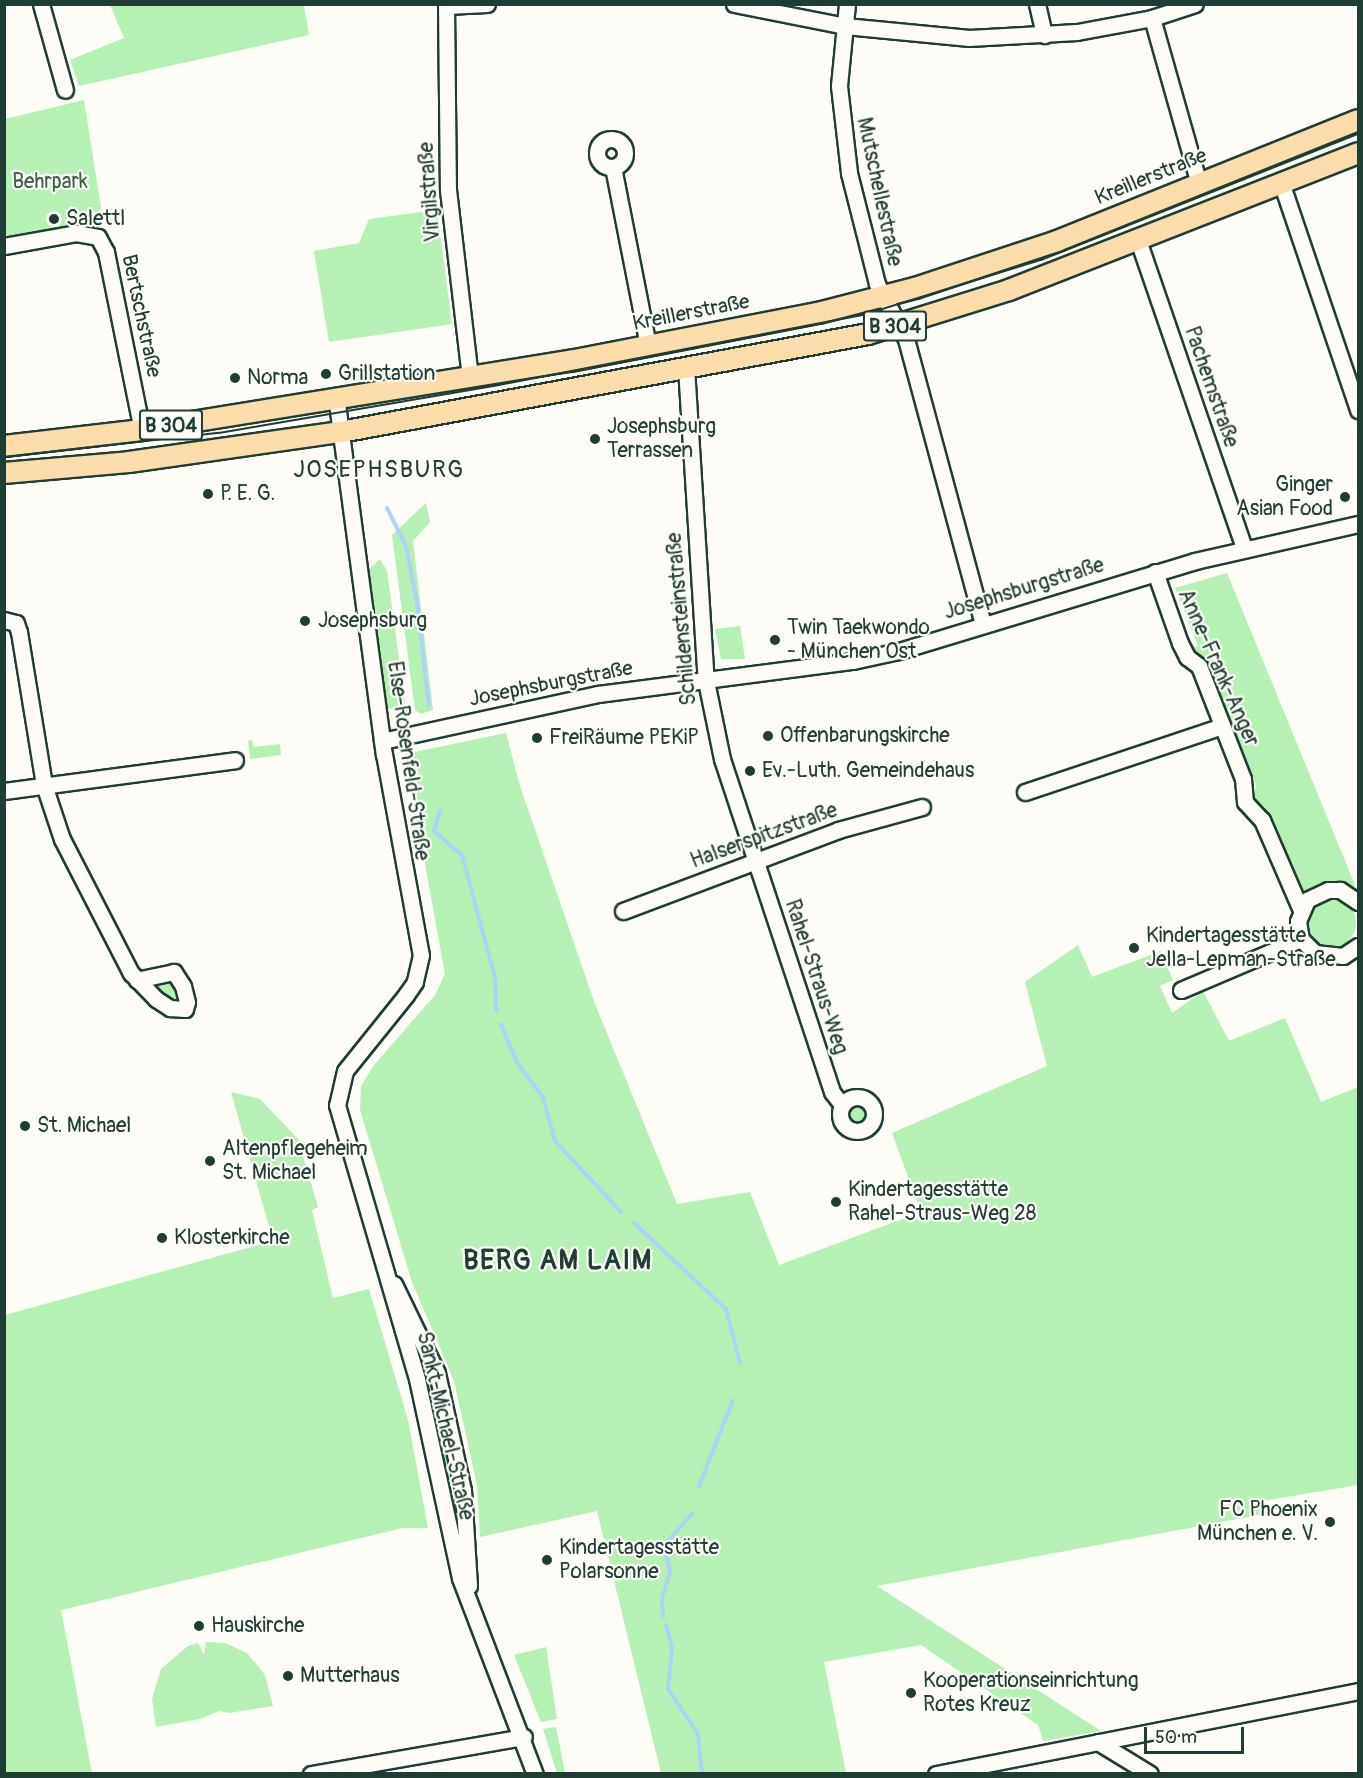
<!DOCTYPE html>
<meta charset="utf-8">
<style>
body{margin:0}
#map{position:relative;width:1363px;height:1778px;overflow:hidden;background:#fdfcf7;font-family:Pangolin,sans-serif}
div>[style]{position:absolute}
[style*='--x']{left:calc(var(--x)*1px);top:calc(var(--y)*1px);width:calc(var(--w)*1px);rotate:calc(var(--a)*1deg)}
.green>*{inset:0;background:#b5f0b4;transform-origin:0 0}
.round{border-radius:50%}
.stream>*{height:4px;margin:-2px;padding:0 2px;transform-origin:2px;border-radius:2px;background:#abd4f6}
.roads{filter:drop-shadow(2px 0 #1f3d34) drop-shadow(-2px 0 #1f3d34) drop-shadow(0 2px #1f3d34) drop-shadow(0 -2px #1f3d34)}
.minor>*{height:15px;margin:-7.5px;padding:0 7.5px;transform-origin:7.5px;border-radius:7.5px;background:#fdfcf7}
.minor>.ring{margin:-7.5px;padding:0;box-sizing:content-box;background:none;border:15px solid #fdfcf7;border-radius:50%}
.major>*{height:20px;margin:-10px;padding:0 10px;transform-origin:10px;border-radius:10px;background:#fbddab}
.tram>*{height:1.5px;margin:-0.75px;padding:0 0.75px;transform-origin:0.75px;border-radius:0.75px;background:#1f3d34}
.dots>*{width:16px;height:16px;translate:-50% -50%;box-sizing:border-box;border:3px solid #fdfcf7;border-radius:50%}
span{translate:-50% -50%;white-space:nowrap;text-align:center;line-height:1.15;-webkit-text-stroke:4.5px #fdfcf7;paint-order:stroke}
.shield-label span{padding:2px 4px;background:#fdfcf7;border:2px solid;border-radius:4px;-webkit-text-stroke-width:0}
.shield-label{font-size:20px;color:#1f3d34;font-weight:700}
.street-label{font-size:21px;color:#1f3d34}
.park-label{font-size:21px;color:#3d614e}
.poi-label{font-size:21px;color:#1f3d34}
.left{translate:0 -50%;text-align:left}
.right{translate:-100% -50%;text-align:right}
.quarter-label{font-size:24px;color:#1f3d34;letter-spacing:1.5px}
.district-label{font-size:27px;color:#1f3d34;font-weight:700;letter-spacing:1.5px}
.frame{position:absolute;inset:0;border:6px solid #1f3d34;pointer-events:none}
.scale{position:absolute;left:1144px;top:1727px;width:100px;height:27px;box-sizing:border-box;border:3px solid #1f3d34;border-top:0;padding-left:8px;font-size:18px;line-height:21px;white-space:nowrap;color:#1f3d34;-webkit-text-stroke:4px #fdfcf7;paint-order:stroke}
</style>
<div id="map">
<div class="green">
<i style="clip-path:polygon(110px 5px,304px 5px,309px 35px,79px 86px,70px 60px,124px 38px)"></i>
<i style="clip-path:polygon(84px 100px,103px 220px,5px 236px,5px 119px)"></i>
<i style="clip-path:polygon(437px 210px,452px 324px,329px 342px,314px 251px,359px 243px,369px 219px)"></i>
<i style="clip-path:polygon(426px 503px,430px 522px,413px 541px,433px 710px,421px 714px,415px 710px,392px 535px)"></i>
<i style="clip-path:polygon(380px 559px,387px 571px,405px 702px,403px 707px,388px 709px,369px 569px)"></i>
<i style="clip-path:polygon(1227px 573px,1355px 885px,1351px 889px,1325px 883px,1307px 892px,1297px 889px,1264px 808px,1253px 796px,1256px 785px,1205px 661px,1188px 650px,1198px 646px,1175px 588px)"></i>
<i style="clip-path:polygon(740px 626px,745px 659px,721px 659px,715px 629px)"></i>
<i style="clip-path:polygon(506px 733px,520px 786px,595px 1004px,677px 1204px,750px 1192px,779px 1265px,921px 1212px,892px 1133px,1047px 1066px,1025px 982px,1078px 945px,1092px 977px,1161px 951px,1173px 980px,1160px 986px,1172px 1013px,1203px 991px,1229px 1041px,1285px 1018px,1321px 1102px,1358px 1087px,1358px 1485px,1262px 1501px,1264px 1514px,877px 1586px,1101px 1731px,1043px 1741px,1038px 1725px,921px 1645px,824px 1662px,846px 1773px,661px 1773px,597px 1511px,480px 1537px,477px 1485px,454px 1381px,412px 1282px,360px 1110px,361px 1086px,374px 1065px,435px 995px,445px 974px,405px 754px)"></i>
<i style="clip-path:polygon(252px 740px,254px 747px,280px 744px,281px 755px,250px 759px,248px 741px)"></i>
<i class="round" style="left:1306px;top:898px;width:50px;height:50px"></i>
<i style="clip-path:polygon(164px 980px,175px 986px,179px 999px,176px 1003px,163px 998px,152px 984px)"></i>
<i style="clip-path:polygon(231px 1092px,260px 1099px,298px 1139px,318px 1207px,312px 1210px,333px 1298px,369px 1289px,408px 1420px,428px 1528px,403px 1528px,61px 1610px,92px 1773px,5px 1773px,5px 1315px,273px 1241px)"></i>
<i class="round" style="left:847px;top:1103px;width:20px;height:20px"></i>
<i style="left:434px;top:1379px;width:111px;height:12px;rotate:78deg"></i>
<i style="clip-path:polygon(206px 1642px,225px 1643px,247px 1653px,265px 1675px,273px 1706px,229px 1713px,219px 1711px,200px 1719px,156px 1727px,152px 1699px,161px 1669px,188px 1646px,198px 1643px,204px 1655px)"></i>
<i style="clip-path:polygon(546px 1647px,557px 1719px,541px 1722px,514px 1655px)"></i>
<i style="clip-path:polygon(556px 1727px,565px 1773px,557px 1773px,543px 1729px)"></i>
</div>
<div class="stream">
<i style="--x:387;--y:508;--w:42;--a:63.4"></i>
<i style="--x:406;--y:546;--w:57;--a:78.9"></i>
<i style="--x:417;--y:602;--w:105;--a:83.4"></i>
<i style="--x:440;--y:811;--w:21;--a:107"></i>
<i style="--x:434;--y:831;--w:37;--a:41"></i>
<i style="--x:462;--y:855;--w:126;--a:74.9"></i>
<i style="--x:495;--y:977;--w:34;--a:88"></i>
<i style="--x:501;--y:1024;--w:42;--a:67.7"></i>
<i style="--x:517;--y:1063;--w:43;--a:52.6"></i>
<i style="--x:543;--y:1097;--w:46;--a:74.7"></i>
<i style="--x:555;--y:1141;--w:97;--a:47.1"></i>
<i style="--x:634;--y:1223;--w:126;--a:43.1"></i>
<i style="--x:726;--y:1309;--w:56;--a:75.5"></i>
<i style="--x:699;--y:1486;--w:92;--a:-68.4"></i>
<i style="--x:663;--y:1617;--w:19;--a:-93"></i>
<i style="--x:662;--y:1598;--w:28;--a:-73"></i>
<i style="--x:670;--y:1571;--w:27;--a:-103"></i>
<i style="--x:664;--y:1545;--w:43;--a:-47.8"></i>
<i style="--x:666;--y:1625;--w:24;--a:75"></i>
<i style="--x:672;--y:1648;--w:41;--a:95.6"></i>
<i style="--x:668;--y:1689;--w:54;--a:56.3"></i>
<i style="--x:698;--y:1734;--w:40;--a:84.3"></i>
</div>
<div class="roads">
<div class="minor">
<i style="--x:41;--y:4;--w:89;--a:74.4"></i>
<i style="--x:446;--y:4;--w:186;--a:89.4"></i>
<i style="--x:448;--y:190;--w:187;--a:83.3"></i>
<i style="--x:734;--y:4;--w:113;--a:11.2"></i>
<i style="--x:845;--y:26;--w:125;--a:5.5"></i>
<i style="--x:969;--y:38;--w:108;--a:-3.2"></i>
<i style="--x:1077;--y:32;--w:76;--a:-10.6"></i>
<i style="--x:1152;--y:18;--w:45;--a:-18"></i>
<i style="--x:847;--y:4;--w:82;--a:95.6"></i>
<i style="--x:839;--y:86;--w:88;--a:83.4"></i>
<i style="--x:849;--y:173;--w:114;--a:75.8"></i>
<i style="--x:877;--y:284;--w:62;--a:62.2"></i>
<i style="--x:906;--y:339;--w:295;--a:74.9"></i>
<i style="--x:1037;--y:4;--w:32;--a:77"></i>
<i style="--x:447;--y:6;--w:40;--a:-2.9"></i>
<i style="--x:1152;--y:18;--w:173;--a:74.2"></i>
<i class="ring" style="left:597px;top:139px;width:13px;height:13px"></i>
<i style="--x:613;--y:167;--w:182;--a:78.9"></i>
<i style="--x:1281;--y:182;--w:241;--a:71.3"></i>
<i style="--x:1138;--y:240;--w:326;--a:71"></i>
<i style="--x:4;--y:246;--w:73;--a:-10.2"></i>
<i style="--x:76;--y:233;--w:22;--a:10"></i>
<i style="--x:98;--y:237;--w:17;--a:62"></i>
<i style="--x:106;--y:252;--w:182;--a:78.6"></i>
<i style="--x:686;--y:367;--w:315;--a:86.4"></i>
<i style="--x:706;--y:681;--w:80;--a:78.4"></i>
<i style="--x:722;--y:759;--w:351;--a:71.7"></i>
<i style="--x:832;--y:1092;--w:16;--a:52"></i>
<i style="--x:336;--y:396;--w:361;--a:82.4"></i>
<i style="--x:384;--y:754;--w:204;--a:79.6"></i>
<i style="--x:421;--y:955;--w:28;--a:103"></i>
<i style="--x:415;--y:982;--w:16;--a:125"></i>
<i style="--x:406;--y:995;--w:97;--a:128.8"></i>
<i style="--x:345;--y:1071;--w:35;--a:103"></i>
<i style="--x:337;--y:1105;--w:285;--a:73.7"></i>
<i style="--x:417;--y:1379;--w:204;--a:77.8"></i>
<i style="--x:460;--y:1578;--w:210;--a:69.1"></i>
<i style="--x:1155;--y:572;--w:75;--a:70.6"></i>
<i style="--x:1180;--y:643;--w:16;--a:63"></i>
<i style="--x:1187;--y:657;--w:15;--a:37"></i>
<i style="--x:1199;--y:666;--w:121;--a:68.7"></i>
<i style="--x:1243;--y:779;--w:23;--a:85"></i>
<i style="--x:1245;--y:802;--w:25;--a:47"></i>
<i style="--x:1262;--y:820;--w:98;--a:66.6"></i>
<i style="--x:4;--y:620;--w:12;--a:14"></i>
<i style="--x:16;--y:623;--w:9;--a:72"></i>
<i style="--x:19;--y:632;--w:155;--a:80.7"></i>
<i style="--x:44;--y:785;--w:57;--a:71.6"></i>
<i style="--x:62;--y:839;--w:151;--a:62.8"></i>
<i style="--x:131;--y:973;--w:36;--a:46"></i>
<i style="--x:156;--y:999;--w:17;--a:33"></i>
<i style="--x:170;--y:1008;--w:15;--a:4"></i>
<i style="--x:185;--y:1009;--w:7;--a:-74"></i>
<i style="--x:187;--y:1002;--w:16;--a:-104"></i>
<i style="--x:183;--y:986;--w:17;--a:-123"></i>
<i style="--x:174;--y:972;--w:38;--a:168"></i>
<i style="--x:382;--y:741;--w:221;--a:-12.3"></i>
<i style="--x:598;--y:694;--w:257;--a:-7.4"></i>
<i style="--x:853;--y:661;--w:47;--a:-12.3"></i>
<i style="--x:899;--y:651;--w:309;--a:-16.9"></i>
<i style="--x:1195;--y:561;--w:167;--a:-12.8"></i>
<i style="--x:4;--y:791;--w:233;--a:-7.6"></i>
<i style="--x:1025;--y:792;--w:208;--a:-18.5"></i>
<i style="--x:1358;--y:902;--w:22;--a:-146"></i>
<i style="--x:1340;--y:890;--w:12;--a:180"></i>
<i style="--x:1328;--y:890;--w:23;--a:155"></i>
<i style="--x:1307;--y:900;--w:23;--a:113"></i>
<i style="--x:1298;--y:921;--w:18;--a:81"></i>
<i style="--x:1301;--y:939;--w:20;--a:45"></i>
<i style="--x:1315;--y:953;--w:28;--a:6"></i>
<i style="--x:1343;--y:956;--w:18;--a:-34"></i>
<i style="--x:623;--y:911;--w:230;--a:-20.6"></i>
<i style="--x:838;--y:830;--w:87;--a:-15.3"></i>
<i style="--x:1181;--y:990;--w:130;--a:-23"></i>
<i class="ring" style="left:840px;top:1097px;width:19px;height:19px"></i>
<i style="--x:394;--y:1284;--w:99;--a:64.2"></i>
<i style="--x:437;--y:1373;--w:120;--a:77.5"></i>
<i style="--x:463;--y:1490;--w:96;--a:86.4"></i>
<i style="--x:1098;--y:1742;--w:61;--a:31.6"></i>
<i style="--x:311;--y:1774;--w:216;--a:-9.9"></i>
<i style="--x:936;--y:1774;--w:430;--a:-11.1"></i>
</div>
<div class="major">
<i style="--x:4;--y:446;--w:139;--a:-6.6"></i>
<i style="--x:142;--y:430;--w:434;--a:-9.2"></i>
<i style="--x:570;--y:361;--w:253;--a:-11"></i>
<i style="--x:818;--y:313;--w:100;--a:-14.5"></i>
<i style="--x:915;--y:288;--w:150;--a:-18.3"></i>
<i style="--x:1057;--y:241;--w:324;--a:-21.9"></i>
<i style="--x:4;--y:473;--w:125;--a:-5"></i>
<i style="--x:129;--y:462;--w:214;--a:-8.1"></i>
<i style="--x:341;--y:432;--w:536;--a:-10.53"></i>
<i style="--x:868;--y:334;--w:148;--a:-17.3"></i>
<i style="--x:1009;--y:290;--w:375;--a:-21.4"></i>
</div>
</div>
<div class="tram">
<i style="--x:4;--y:457;--w:216;--a:-6.4"></i>
<i style="--x:219;--y:433;--w:284;--a:-9.7"></i>
<i style="--x:499;--y:385;--w:371;--a:-10.9"></i>
<i style="--x:863;--y:315;--w:186;--a:-17.2"></i>
<i style="--x:1041;--y:260;--w:341;--a:-21.7"></i>
</div>
<div class="dots">
<i style="left:54px;top:219px;background:#1f3d34"></i>
<i style="left:326px;top:374px;background:#1f3d34"></i>
<i style="left:235px;top:378px;background:#1f3d34"></i>
<i style="left:595px;top:439px;background:#1f3d34"></i>
<i style="left:208px;top:494px;background:#1f3d34"></i>
<i style="left:1345px;top:497px;background:#1f3d34"></i>
<i style="left:305px;top:621px;background:#1f3d34"></i>
<i style="left:775px;top:640px;background:#1f3d34"></i>
<i style="left:768px;top:736px;background:#1f3d34"></i>
<i style="left:537px;top:738px;background:#1f3d34"></i>
<i style="left:750px;top:771px;background:#1f3d34"></i>
<i style="left:1134px;top:948px;background:#1f3d34"></i>
<i style="left:25px;top:1126px;background:#1f3d34"></i>
<i style="left:210px;top:1161px;background:#1f3d34"></i>
<i style="left:836px;top:1202px;background:#1f3d34"></i>
<i style="left:162px;top:1238px;background:#1f3d34"></i>
<i style="left:1330px;top:1522px;background:#1f3d34"></i>
<i style="left:547px;top:1560px;background:#1f3d34"></i>
<i style="left:199px;top:1626px;background:#1f3d34"></i>
<i style="left:288px;top:1676px;background:#1f3d34"></i>
<i style="left:911px;top:1693px;background:#1f3d34"></i>
</div>
<div class="shield-label">
<span style="left:895px;top:326px">B 304</span>
<span style="left:171px;top:425px">B 304</span>
</div>
<div class="street-label">
<span style="left:1151px;top:177px;rotate:-22deg">Kreillerstraße</span>
<span style="left:430px;top:192px;rotate:-94deg">Virgilstraße</span>
<span style="left:879px;top:192px;rotate:78deg">Mutschellestraße</span>
<span style="left:691px;top:313px;rotate:-11deg">Kreillerstraße</span>
<span style="left:141px;top:316px;rotate:78deg">Bertschstraße</span>
<span style="left:1211px;top:387px;rotate:71deg">Pachemstraße</span>
<span style="left:1024px;top:589px;rotate:-17deg">Josephsburgstraße</span>
<span style="left:682px;top:619px;rotate:-95deg">Schildensteinstraße</span>
<span style="left:1218px;top:668px;rotate:66deg">Anne-Frank-Anger</span>
<span style="left:551px;top:684px;rotate:-11deg">Josephsburgstraße</span>
<span style="left:408px;top:761px;rotate:82deg">Else-Rosenfeld-Straße</span>
<span style="left:764px;top:836px;rotate:-20deg">Halserspitzstraße</span>
<span style="left:816px;top:977px;rotate:72deg">Rahel-Straus-Weg</span>
<span style="left:445px;top:1426px;rotate:77deg">Sankt-Michael-Straße</span>
</div>
<div class="park-label">
<span style="left:50px;top:182px">Behrpark</span>
</div>
<div class="poi-label">
<span class="left" style="left:66px;top:219px">Salettl</span>
<span class="left" style="left:338px;top:374px">Grillstation</span>
<span class="left" style="left:247px;top:378px">Norma</span>
<span class="left" style="left:607px;top:439px">Josephsburg<br>Terrassen</span>
<span class="right" style="left:1333px;top:497px">Ginger<br>Asian Food</span>
<span class="left" style="left:220px;top:494px">P. E. G.</span>
<span class="left" style="left:318px;top:621px">Josephsburg</span>
<span class="left" style="left:787px;top:640px">Twin Taekwondo<br>- München Ost</span>
<span class="left" style="left:780px;top:736px">Offenbarungskirche</span>
<span class="left" style="left:549px;top:738px">FreiRäume PEKiP</span>
<span class="left" style="left:762px;top:771px">Ev.-Luth. Gemeindehaus</span>
<span class="left" style="left:1146px;top:948px">Kindertagesstätte<br>Jella-Lepman-Straße</span>
<span class="left" style="left:37px;top:1126px">St. Michael</span>
<span class="left" style="left:222px;top:1161px">Altenpflegeheim<br>St. Michael</span>
<span class="left" style="left:848px;top:1202px">Kindertagesstätte<br>Rahel-Straus-Weg 28</span>
<span class="left" style="left:174px;top:1238px">Klosterkirche</span>
<span class="right" style="left:1318px;top:1522px">FC Phoenix<br>München e. V.</span>
<span class="left" style="left:559px;top:1560px">Kindertagesstätte<br>Polarsonne</span>
<span class="left" style="left:211px;top:1626px">Hauskirche</span>
<span class="left" style="left:300px;top:1676px">Mutterhaus</span>
<span class="left" style="left:923px;top:1693px">Kooperationseinrichtung<br>Rotes Kreuz</span>
</div>
<div class="quarter-label">
<span style="left:379px;top:470px">JOSEPHSBURG</span>
</div>
<div class="district-label">
<span style="left:558px;top:1261px">BERG AM LAIM</span>
</div>
<div class="frame"></div>
<div class="scale">50 m</div>
</div>
